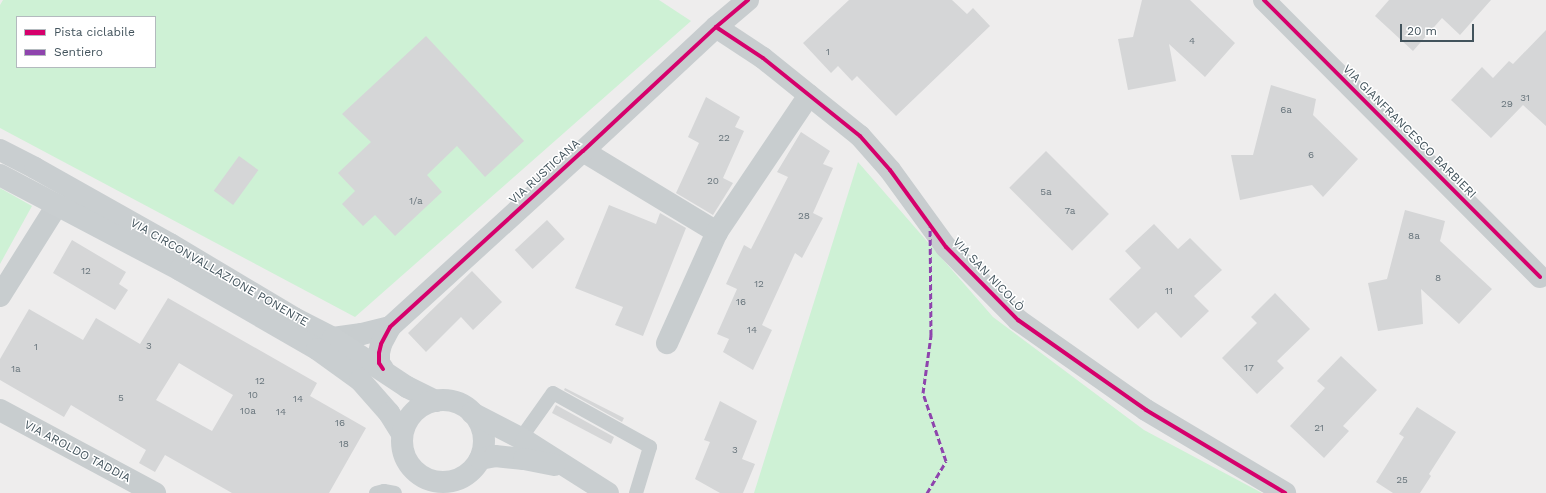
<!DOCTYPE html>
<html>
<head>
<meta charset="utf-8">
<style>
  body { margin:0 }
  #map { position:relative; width:1546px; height:493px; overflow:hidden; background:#eeeded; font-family:"Work Sans",sans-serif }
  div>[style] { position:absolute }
  .green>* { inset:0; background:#cef1d5 }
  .building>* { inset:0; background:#d5d6d7; transform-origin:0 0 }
  .service>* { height:14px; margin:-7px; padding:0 7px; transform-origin:7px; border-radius:7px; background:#c8cdcf }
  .minor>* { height:22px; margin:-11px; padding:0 11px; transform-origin:11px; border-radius:11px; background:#c8cdcf }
  .secondary>* { height:22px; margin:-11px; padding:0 11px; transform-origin:11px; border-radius:11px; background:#c9ced0 }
  .secondary>.ring { margin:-11px; padding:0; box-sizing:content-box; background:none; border:22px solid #c9ced0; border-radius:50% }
  .quiet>* { height:3px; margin-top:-1.5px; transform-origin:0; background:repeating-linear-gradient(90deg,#8e44ad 0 6px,transparent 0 9px) }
  .cycleway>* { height:4px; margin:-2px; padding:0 2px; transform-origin:2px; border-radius:2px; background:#d6006c }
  span { translate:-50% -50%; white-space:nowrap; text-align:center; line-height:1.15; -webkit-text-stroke:3px #fff; paint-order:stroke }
  .number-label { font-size:10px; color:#68757c }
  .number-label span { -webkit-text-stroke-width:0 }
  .street-label { font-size:12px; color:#42535c }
  .legend { position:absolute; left:16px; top:16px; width:140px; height:52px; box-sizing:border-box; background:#fff; border:1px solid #b3babe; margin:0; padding:5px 7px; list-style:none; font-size:12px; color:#42535c }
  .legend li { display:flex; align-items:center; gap:8px; height:20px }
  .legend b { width:20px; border:1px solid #b3babe }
  .scale { position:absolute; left:1400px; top:24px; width:74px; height:18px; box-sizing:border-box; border:2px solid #42535c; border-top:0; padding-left:5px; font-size:12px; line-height:14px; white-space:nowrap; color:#42535c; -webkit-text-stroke:3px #fff; paint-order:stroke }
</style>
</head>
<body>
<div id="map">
  <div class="green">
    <div style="clip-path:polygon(evenodd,3px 0,659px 0,691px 21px,355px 317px,0 128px,0 5px,3px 0,17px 17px,155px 17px,155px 67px,17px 67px,17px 17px)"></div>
    <div style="clip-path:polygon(858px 162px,993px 317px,1144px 430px,1262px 493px,754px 493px)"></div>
    <div style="clip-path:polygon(0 188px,32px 206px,0 264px)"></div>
  </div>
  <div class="building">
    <div style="clip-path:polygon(849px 0,952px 0,967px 14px,973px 8px,990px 26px,896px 116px,857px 76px,852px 81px,838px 66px,831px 73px,803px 43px)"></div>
    <div style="clip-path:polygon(1142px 0,1190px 0,1235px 43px,1205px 77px,1169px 44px,1176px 81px,1128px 90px,1118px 39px,1133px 37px)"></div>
    <div style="clip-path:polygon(1389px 0,1491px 0,1460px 35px,1442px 18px,1413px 51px,1375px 16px)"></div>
    <div style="clip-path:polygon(1546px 30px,1546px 126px,1523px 105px,1491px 138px,1451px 100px,1482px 67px,1493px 78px,1509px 61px,1513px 64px)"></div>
    <div style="clip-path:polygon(426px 36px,524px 141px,485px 177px,457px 146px,427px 175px,442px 192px,395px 236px,375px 215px,363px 226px,342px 204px,355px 191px,338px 173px,371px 142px,342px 114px)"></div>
    <div style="clip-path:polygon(1271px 85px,1316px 99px,1313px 115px,1358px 159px,1323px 197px,1312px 185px,1240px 200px,1231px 155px,1253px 155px)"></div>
    <div style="clip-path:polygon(706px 97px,740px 117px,735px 127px,744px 131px,723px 178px,733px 183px,713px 215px,676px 193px,699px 143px,688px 137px)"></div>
    <div style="clip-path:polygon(801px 132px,830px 151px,823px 164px,833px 168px,813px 213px,823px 218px,802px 258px,795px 253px,762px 325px,772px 330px,753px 370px,723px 352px,729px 339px,717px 334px,737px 289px,726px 284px,744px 245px,751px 249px,788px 177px,777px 172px)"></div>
    <div style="left:1046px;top:151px;width:89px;height:52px;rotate:45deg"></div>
    <div style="left:239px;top:156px;width:24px;height:43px;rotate:36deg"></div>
    <div style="clip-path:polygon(609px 205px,656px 224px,660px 213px,686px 228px,643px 336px,615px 325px,623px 307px,575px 288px)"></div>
    <div style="clip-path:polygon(1405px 210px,1445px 221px,1440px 241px,1492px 289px,1459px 324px,1421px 289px,1423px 324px,1378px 331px,1368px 283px,1387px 279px)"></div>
    <div style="left:547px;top:220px;width:26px;height:44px;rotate:47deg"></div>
    <div style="clip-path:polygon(1154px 224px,1178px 249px,1190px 238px,1222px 270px,1194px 296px,1209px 311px,1181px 338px,1156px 312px,1138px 329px,1109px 299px,1141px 268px,1125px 251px)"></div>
    <div style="clip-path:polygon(72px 240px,126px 272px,119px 284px,128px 290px,115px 310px,53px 273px)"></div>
    <div style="clip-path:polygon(472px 271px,502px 302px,473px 330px,461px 317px,426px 352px,408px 333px)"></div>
    <div style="clip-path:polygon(1275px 293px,1310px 329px,1277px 361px,1284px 368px,1257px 394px,1222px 358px,1257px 323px,1251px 317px)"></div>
    <div style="clip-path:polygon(evenodd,168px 298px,317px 383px,310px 396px,366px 428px,329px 493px,232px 493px,165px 455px,155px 472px,139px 463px,146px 450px,71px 405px,64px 417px,0 380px,0 359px,29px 309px,83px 340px,96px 318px,140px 344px,168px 298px,179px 363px,233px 395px,212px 431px,156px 400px,179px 363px)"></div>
    <div style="clip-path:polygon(1341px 356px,1377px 390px,1343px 426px,1349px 431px,1324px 458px,1290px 426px,1325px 388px,1317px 381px)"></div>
    <div style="clip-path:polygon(565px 388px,624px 418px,622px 422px,564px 390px)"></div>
    <div style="clip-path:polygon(720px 401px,757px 421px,742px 459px,755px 464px,743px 493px,720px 493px,695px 479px,710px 442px,704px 440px)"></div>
    <div style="clip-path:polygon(556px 405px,614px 437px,611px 444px,552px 413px)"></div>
    <div style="clip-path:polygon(1417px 407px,1456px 432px,1429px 474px,1431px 476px,1420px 493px,1393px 493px,1376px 482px,1404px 437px,1399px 434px)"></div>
  </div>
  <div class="service">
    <div style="left:521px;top:438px;width:55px;rotate:-54.6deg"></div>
    <div style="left:553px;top:393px;width:111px;rotate:29.1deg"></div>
    <div style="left:650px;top:447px;width:48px;rotate:106.9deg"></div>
    <div style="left:376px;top:493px;width:8px;rotate:-14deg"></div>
    <div style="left:384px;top:491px;width:11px;rotate:10deg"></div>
  </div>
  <div class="minor">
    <div style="left:1264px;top:0;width:391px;rotate:45.1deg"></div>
    <div style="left:716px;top:27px;width:56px;rotate:33.4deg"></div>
    <div style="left:763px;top:58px;width:124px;rotate:38.8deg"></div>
    <div style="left:860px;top:136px;width:45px;rotate:48.6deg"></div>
    <div style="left:890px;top:170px;width:95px;rotate:54deg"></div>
    <div style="left:946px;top:247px;width:103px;rotate:45.4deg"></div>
    <div style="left:1018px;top:320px;width:156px;rotate:35.1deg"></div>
    <div style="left:1146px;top:410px;width:162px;rotate:30.8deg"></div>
    <div style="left:583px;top:151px;width:157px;rotate:31.2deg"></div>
    <div style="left:717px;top:232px;width:122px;rotate:114.2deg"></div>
    <div style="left:717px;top:232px;width:165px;rotate:-56.1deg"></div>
    <div style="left:0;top:296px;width:107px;rotate:-57.9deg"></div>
    <div style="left:333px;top:338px;width:29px;rotate:-8deg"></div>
    <div style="left:362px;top:334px;width:29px;rotate:-14deg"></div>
    <div style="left:383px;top:369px;width:7px;rotate:-124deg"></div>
    <div style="left:379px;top:363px;width:10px;rotate:-90deg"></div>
    <div style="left:379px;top:353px;width:9px;rotate:-77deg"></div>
    <div style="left:381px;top:344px;width:19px;rotate:-62deg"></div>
    <div style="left:390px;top:327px;width:261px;rotate:-42.4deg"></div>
    <div style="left:583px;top:151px;width:182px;rotate:-43deg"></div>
    <div style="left:716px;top:27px;width:42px;rotate:-40.2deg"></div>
    <div style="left:0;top:410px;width:176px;rotate:28.2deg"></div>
  </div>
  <div class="secondary">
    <div style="left:0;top:150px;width:39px;rotate:27deg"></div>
    <div style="left:35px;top:168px;width:155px;rotate:29.4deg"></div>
    <div style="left:170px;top:244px;width:144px;rotate:30.8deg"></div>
    <div style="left:294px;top:318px;width:44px;rotate:27.1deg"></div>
    <div style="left:333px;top:338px;width:89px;rotate:33.5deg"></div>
    <div style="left:407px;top:387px;width:32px;rotate:26deg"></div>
    <div style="left:0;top:175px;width:204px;rotate:27.8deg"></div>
    <div style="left:180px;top:270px;width:158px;rotate:30deg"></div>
    <div style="left:317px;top:349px;width:53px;rotate:35.8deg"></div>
    <div style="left:360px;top:380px;width:44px;rotate:48.7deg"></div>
    <div style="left:389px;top:413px;width:25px;rotate:58deg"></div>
    <div class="ring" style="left:402px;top:400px;width:60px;height:60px"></div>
    <div style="left:472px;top:413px;width:61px;rotate:27.4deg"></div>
    <div style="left:526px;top:441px;width:97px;rotate:32.4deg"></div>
    <div style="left:480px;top:459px;width:15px;rotate:-11deg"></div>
    <div style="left:495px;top:456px;width:29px;rotate:6deg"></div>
    <div style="left:524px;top:459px;width:31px;rotate:11deg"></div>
  </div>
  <div class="quiet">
    <div style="left:927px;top:493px;width:37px;rotate:-59deg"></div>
    <div style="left:946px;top:461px;width:72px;rotate:-108.7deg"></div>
    <div style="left:923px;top:393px;width:59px;rotate:-82.1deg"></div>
    <div style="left:931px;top:335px;width:108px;rotate:-90.5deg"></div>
  </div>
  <div class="cycleway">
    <div style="left:1264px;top:0;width:391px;rotate:45.1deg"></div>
    <div style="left:716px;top:27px;width:56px;rotate:33.4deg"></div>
    <div style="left:763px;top:58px;width:124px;rotate:38.8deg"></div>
    <div style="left:860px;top:136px;width:45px;rotate:48.6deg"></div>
    <div style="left:890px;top:170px;width:95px;rotate:54deg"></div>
    <div style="left:946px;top:247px;width:103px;rotate:45.4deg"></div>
    <div style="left:1018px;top:320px;width:156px;rotate:35.1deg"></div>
    <div style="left:1146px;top:410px;width:162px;rotate:30.8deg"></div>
    <div style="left:383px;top:369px;width:7px;rotate:-124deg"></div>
    <div style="left:379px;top:363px;width:10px;rotate:-90deg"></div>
    <div style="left:379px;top:353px;width:9px;rotate:-77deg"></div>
    <div style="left:381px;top:344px;width:19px;rotate:-62deg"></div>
    <div style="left:390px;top:327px;width:261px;rotate:-42.4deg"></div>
    <div style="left:583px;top:151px;width:182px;rotate:-43deg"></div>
    <div style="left:716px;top:27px;width:42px;rotate:-40.2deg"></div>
  </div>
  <div class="number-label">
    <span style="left:1192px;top:41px">4</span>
    <span style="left:828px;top:52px">1</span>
    <span style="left:1525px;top:98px">31</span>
    <span style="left:1507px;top:104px">29</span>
    <span style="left:1286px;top:110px">6a</span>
    <span style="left:724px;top:138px">22</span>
    <span style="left:1311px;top:155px">6</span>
    <span style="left:713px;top:181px">20</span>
    <span style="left:1046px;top:192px">5a</span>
    <span style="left:416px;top:201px">1/a</span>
    <span style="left:1070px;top:211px">7a</span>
    <span style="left:804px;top:216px">28</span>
    <span style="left:1414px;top:236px">8a</span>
    <span style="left:86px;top:271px">12</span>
    <span style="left:1438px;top:278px">8</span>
    <span style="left:759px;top:284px">12</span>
    <span style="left:1169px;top:291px">11</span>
    <span style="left:741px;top:302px">16</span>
    <span style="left:752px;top:330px">14</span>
    <span style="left:149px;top:346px">3</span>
    <span style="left:36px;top:347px">1</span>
    <span style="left:1249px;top:368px">17</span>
    <span style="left:16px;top:369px">1a</span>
    <span style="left:260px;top:381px">12</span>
    <span style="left:253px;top:395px">10</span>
    <span style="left:121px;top:398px">5</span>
    <span style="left:298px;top:399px">14</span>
    <span style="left:248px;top:411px">10a</span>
    <span style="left:281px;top:412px">14</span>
    <span style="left:340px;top:423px">16</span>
    <span style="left:1319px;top:428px">21</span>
    <span style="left:344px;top:444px">18</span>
    <span style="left:735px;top:450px">3</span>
    <span style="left:1402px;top:480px">25</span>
  </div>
  <div class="street-label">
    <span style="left:1409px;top:132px;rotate:45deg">VIA GIANFRANCESCO BARBIERI</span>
    <span style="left:545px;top:172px;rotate:-42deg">VIA RUSTICANA</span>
    <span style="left:219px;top:273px;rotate:30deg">VIA CIRCONVALLAZIONE PONENTE</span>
    <span style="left:988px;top:275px;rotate:46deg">VIA SAN NICOLÒ</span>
    <span style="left:77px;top:452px;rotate:28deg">VIA AROLDO TADDIA</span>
  </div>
  <ul class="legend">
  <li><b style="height:5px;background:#d6006c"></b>Pista ciclabile</li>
  <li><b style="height:5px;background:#8e44ad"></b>Sentiero</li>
  </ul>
  <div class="scale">20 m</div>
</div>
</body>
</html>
